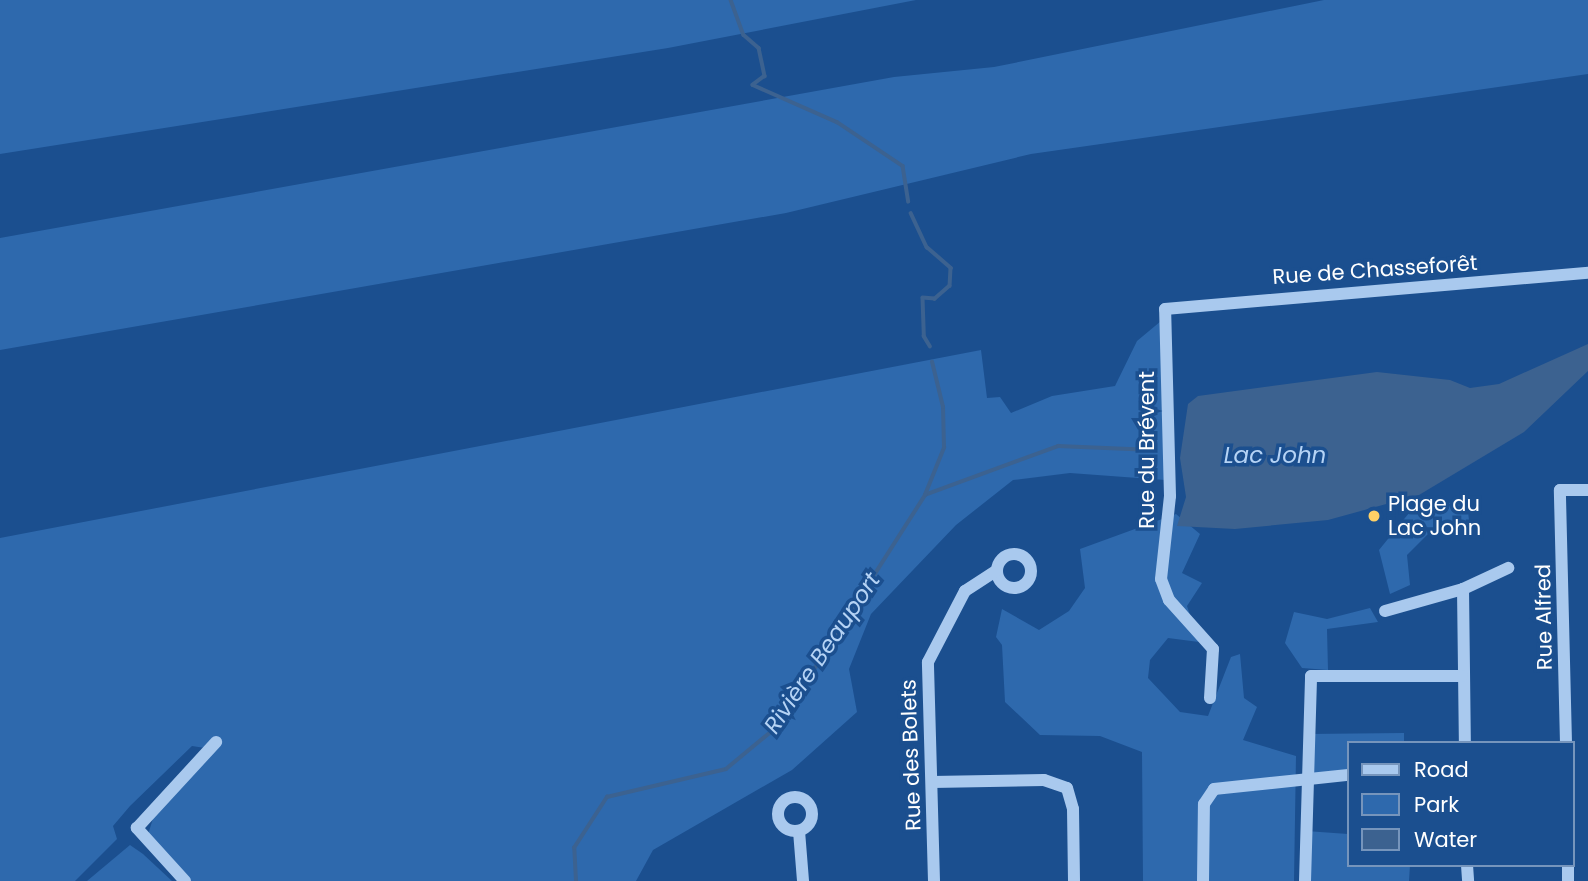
<!DOCTYPE html>
<html>
<head>
<meta charset="utf-8">
<style>
  body { margin:0 }
  #map { position:relative; width:1588px; height:881px; overflow:hidden; background:#1b4f8f; font-family:Poppins,sans-serif }
  div>[style] { position:absolute }
  .green>* { inset:0; background:#2e69ad }
  .water>* { inset:0; background:#3c6290 }
  .stream>* { height:3.5px; margin:-1.75px; padding:0 1.75px; transform-origin:1.75px; border-radius:1.75px; background:#3c6290 }
  .minor>* { height:12px; margin:-6px; padding:0 6px; transform-origin:6px; border-radius:6px; background:#a9c9ee }
  .minor>.ring { margin:-6px; padding:0; box-sizing:content-box; background:none; border:12px solid #a9c9ee; border-radius:50% }
  .dots>* { width:19px; height:19px; translate:-50% -50%; box-sizing:border-box; border:4px solid #1b4f8f; border-radius:50% }
  span { translate:-50% -50%; white-space:nowrap; text-align:center; line-height:1.15; -webkit-text-stroke:7px #1b4f8f; paint-order:stroke }
  .street-label { font-size:21px; color:#fff }
  .poi-label { font-size:21px; color:#fff }
  .left { translate:0 -50%; text-align:left }
  .water-label { font-size:23px; color:#b5d3f5; font-style:italic }
  .legend { position:absolute; left:1347px; top:741px; width:228px; height:126px; box-sizing:border-box; background:#1b4f8f; border:2px solid #7695bc; margin:0; padding:9px 12px; list-style:none; font-size:21px; color:#fff }
  .legend li { display:flex; align-items:center; gap:14px; height:35px }
  .legend b { width:35px; border:2px solid #7695bc }
</style>
</head>
<body>
<div id="map">
  <div class="green">
    <div style="clip-path:polygon(0 0,916px 0,668px 48px,0 154px)"></div>
    <div style="clip-path:polygon(1324px 0,1588px 0,1588px 74px,1031px 154px,786px 213px,0 350px,0 238px,894px 77px,994px 67px)"></div>
    <div style="clip-path:polygon(1161px 321px,1165px 480px,1070px 473px,1013px 480px,956px 525px,871px 614px,849px 669px,857px 712px,792px 770px,653px 850px,636px 881px,187px 881px,146px 841px,155px 812px,205px 756px,205px 748px,192px 746px,130px 806px,113px 826px,117px 839px,75px 881px,0 881px,0 538px,981px 350px,987px 398px,1000px 397px,1011px 413px,1052px 396px,1115px 386px,1137px 341px)"></div>
    <div style="clip-path:polygon(1457px 501px,1467px 504px,1469px 520px,1428px 534px,1407px 555px,1410px 585px,1390px 594px,1379px 550px,1409px 513px)"></div>
    <div style="clip-path:polygon(1176px 514px,1200px 534px,1182px 573px,1202px 583px,1187px 606px,1199px 642px,1168px 638px,1150px 660px,1148px 678px,1180px 712px,1208px 716px,1231px 657px,1240px 654px,1244px 698px,1257px 707px,1243px 740px,1296px 756px,1294px 881px,1143px 881px,1142px 752px,1100px 736px,1040px 735px,1005px 702px,1002px 645px,996px 637px,1002px 609px,1039px 630px,1069px 611px,1085px 588px,1080px 549px)"></div>
    <div style="clip-path:polygon(1370px 608px,1378px 622px,1327px 629px,1328px 670px,1302px 668px,1285px 643px,1294px 612px,1327px 619px)"></div>
    <div style="clip-path:polygon(1404px 733px,1404px 743px,1348px 743px,1348px 776px,1310px 777px,1307px 734px)"></div>
    <div style="clip-path:polygon(1306px 831px,1348px 834px,1348px 865px,1410px 865px,1409px 881px,1306px 881px)"></div>
    <div style="clip-path:polygon(130px 845px,143px 854px,172px 881px,87px 881px)"></div>
  </div>
  <div class="water">
    <div style="clip-path:polygon(1588px 344px,1588px 371px,1524px 432px,1419px 495px,1328px 520px,1235px 529px,1177px 526px,1186px 497px,1180px 458px,1188px 404px,1198px 396px,1377px 372px,1450px 380px,1470px 388px,1499px 384px)"></div>
  </div>
  <div class="stream">
    <div style="left:731px;top:0;width:37px;rotate:70deg"></div>
    <div style="left:744px;top:35px;width:20px;rotate:41deg"></div>
    <div style="left:759px;top:48px;width:29px;rotate:78deg"></div>
    <div style="left:765px;top:76px;width:15px;rotate:143deg"></div>
    <div style="left:753px;top:85px;width:92px;rotate:23.8deg"></div>
    <div style="left:837px;top:122px;width:79px;rotate:33.7deg"></div>
    <div style="left:903px;top:166px;width:36px;rotate:81deg"></div>
    <div style="left:911px;top:213px;width:38px;rotate:65deg"></div>
    <div style="left:927px;top:247px;width:32px;rotate:41deg"></div>
    <div style="left:951px;top:268px;width:18px;rotate:93deg"></div>
    <div style="left:950px;top:286px;width:20px;rotate:139deg"></div>
    <div style="left:935px;top:299px;width:12px;rotate:-175deg"></div>
    <div style="left:923px;top:298px;width:38px;rotate:88deg"></div>
    <div style="left:924px;top:336px;width:12px;rotate:59deg"></div>
    <div style="left:925px;top:495px;width:142px;rotate:-20.2deg"></div>
    <div style="left:1058px;top:446px;width:95px;rotate:2.4deg"></div>
    <div style="left:576px;top:881px;width:33px;rotate:-93deg"></div>
    <div style="left:574px;top:848px;width:61px;rotate:-57.1deg"></div>
    <div style="left:607px;top:797px;width:122px;rotate:-13.2deg"></div>
    <div style="left:726px;top:769px;width:67px;rotate:-39.6deg"></div>
    <div style="left:778px;top:726px;width:274px;rotate:-57.5deg"></div>
    <div style="left:925px;top:495px;width:51px;rotate:-68deg"></div>
    <div style="left:944px;top:448px;width:41px;rotate:-91.4deg"></div>
    <div style="left:943px;top:407px;width:46px;rotate:-103.7deg"></div>
  </div>
  <div class="minor">
    <div class="ring" style="left:997px;top:554px;width:22px;height:22px"></div>
    <div style="left:1463px;top:589px;width:154px;rotate:89.3deg"></div>
    <div style="left:1385px;top:611px;width:81px;rotate:-15.8deg"></div>
    <div style="left:1463px;top:589px;width:50px;rotate:-25deg"></div>
    <div style="left:1210px;top:698px;width:49px;rotate:-86.5deg"></div>
    <div style="left:1213px;top:649px;width:66px;rotate:-131.9deg"></div>
    <div style="left:1169px;top:600px;width:22px;rotate:-111deg"></div>
    <div style="left:1161px;top:579px;width:83px;rotate:-83.8deg"></div>
    <div style="left:1170px;top:496px;width:187px;rotate:-91.5deg"></div>
    <div style="left:1165px;top:309px;width:425px;rotate:-4.9deg"></div>
    <div style="left:1566px;top:743px;width:253px;rotate:-91.4deg"></div>
    <div style="left:1560px;top:490px;width:28px"></div>
    <div style="left:932px;top:782px;width:112px;rotate:-1deg"></div>
    <div style="left:1044px;top:780px;width:24px;rotate:19deg"></div>
    <div style="left:1067px;top:788px;width:22px;rotate:74deg"></div>
    <div style="left:1073px;top:809px;width:72px;rotate:89.2deg"></div>
    <div class="ring" style="left:778px;top:797px;width:22px;height:22px"></div>
    <div style="left:799px;top:831px;width:50px;rotate:85.4deg"></div>
    <div style="left:1467px;top:865px;width:16px;rotate:86deg"></div>
    <div style="left:1568px;top:865px;width:16px;rotate:90deg"></div>
    <div style="left:185px;top:881px;width:72px;rotate:-132.2deg"></div>
    <div style="left:137px;top:828px;width:117px;rotate:-47.4deg"></div>
    <div style="left:934px;top:881px;width:219px;rotate:-91.6deg"></div>
    <div style="left:928px;top:662px;width:80px;rotate:-62.5deg"></div>
    <div style="left:965px;top:591px;width:38px;rotate:-33deg"></div>
    <div style="left:1203px;top:881px;width:77px;rotate:-89.3deg"></div>
    <div style="left:1204px;top:804px;width:18px;rotate:-56deg"></div>
    <div style="left:1214px;top:789px;width:135px;rotate:-6deg"></div>
    <div style="left:1305px;top:881px;width:205px;rotate:-88.3deg"></div>
    <div style="left:1311px;top:676px;width:151px"></div>
  </div>
  <div class="dots">
    <div style="left:1374px;top:516px;background:#ffd166"></div>
  </div>
  <div class="street-label">
    <span style="left:1375px;top:270px;rotate:-4deg">Rue de Chasseforêt</span>
    <span style="left:1147px;top:450px;rotate:-90deg">Rue du Brévent</span>
    <span style="left:1544px;top:617px;rotate:-91deg">Rue Alfred</span>
    <span style="left:911px;top:755px;rotate:-92deg">Rue des Bolets</span>
  </div>
  <div class="poi-label">
    <span class="left" style="left:1388px;top:516px">Plage du<br>Lac John</span>
  </div>
  <div class="water-label">
    <span style="left:1275px;top:455px">Lac John</span>
    <span style="left:822px;top:653px;rotate:-56deg">Rivière Beauport</span>
  </div>
  <ul class="legend">
  <li><b style="height:9px;background:#a9c9ee"></b>Road</li>
  <li><b style="height:19px;background:#2e69ad"></b>Park</li>
  <li><b style="height:19px;background:#3c6290"></b>Water</li>
  </ul>
</div>
</body>
</html>
